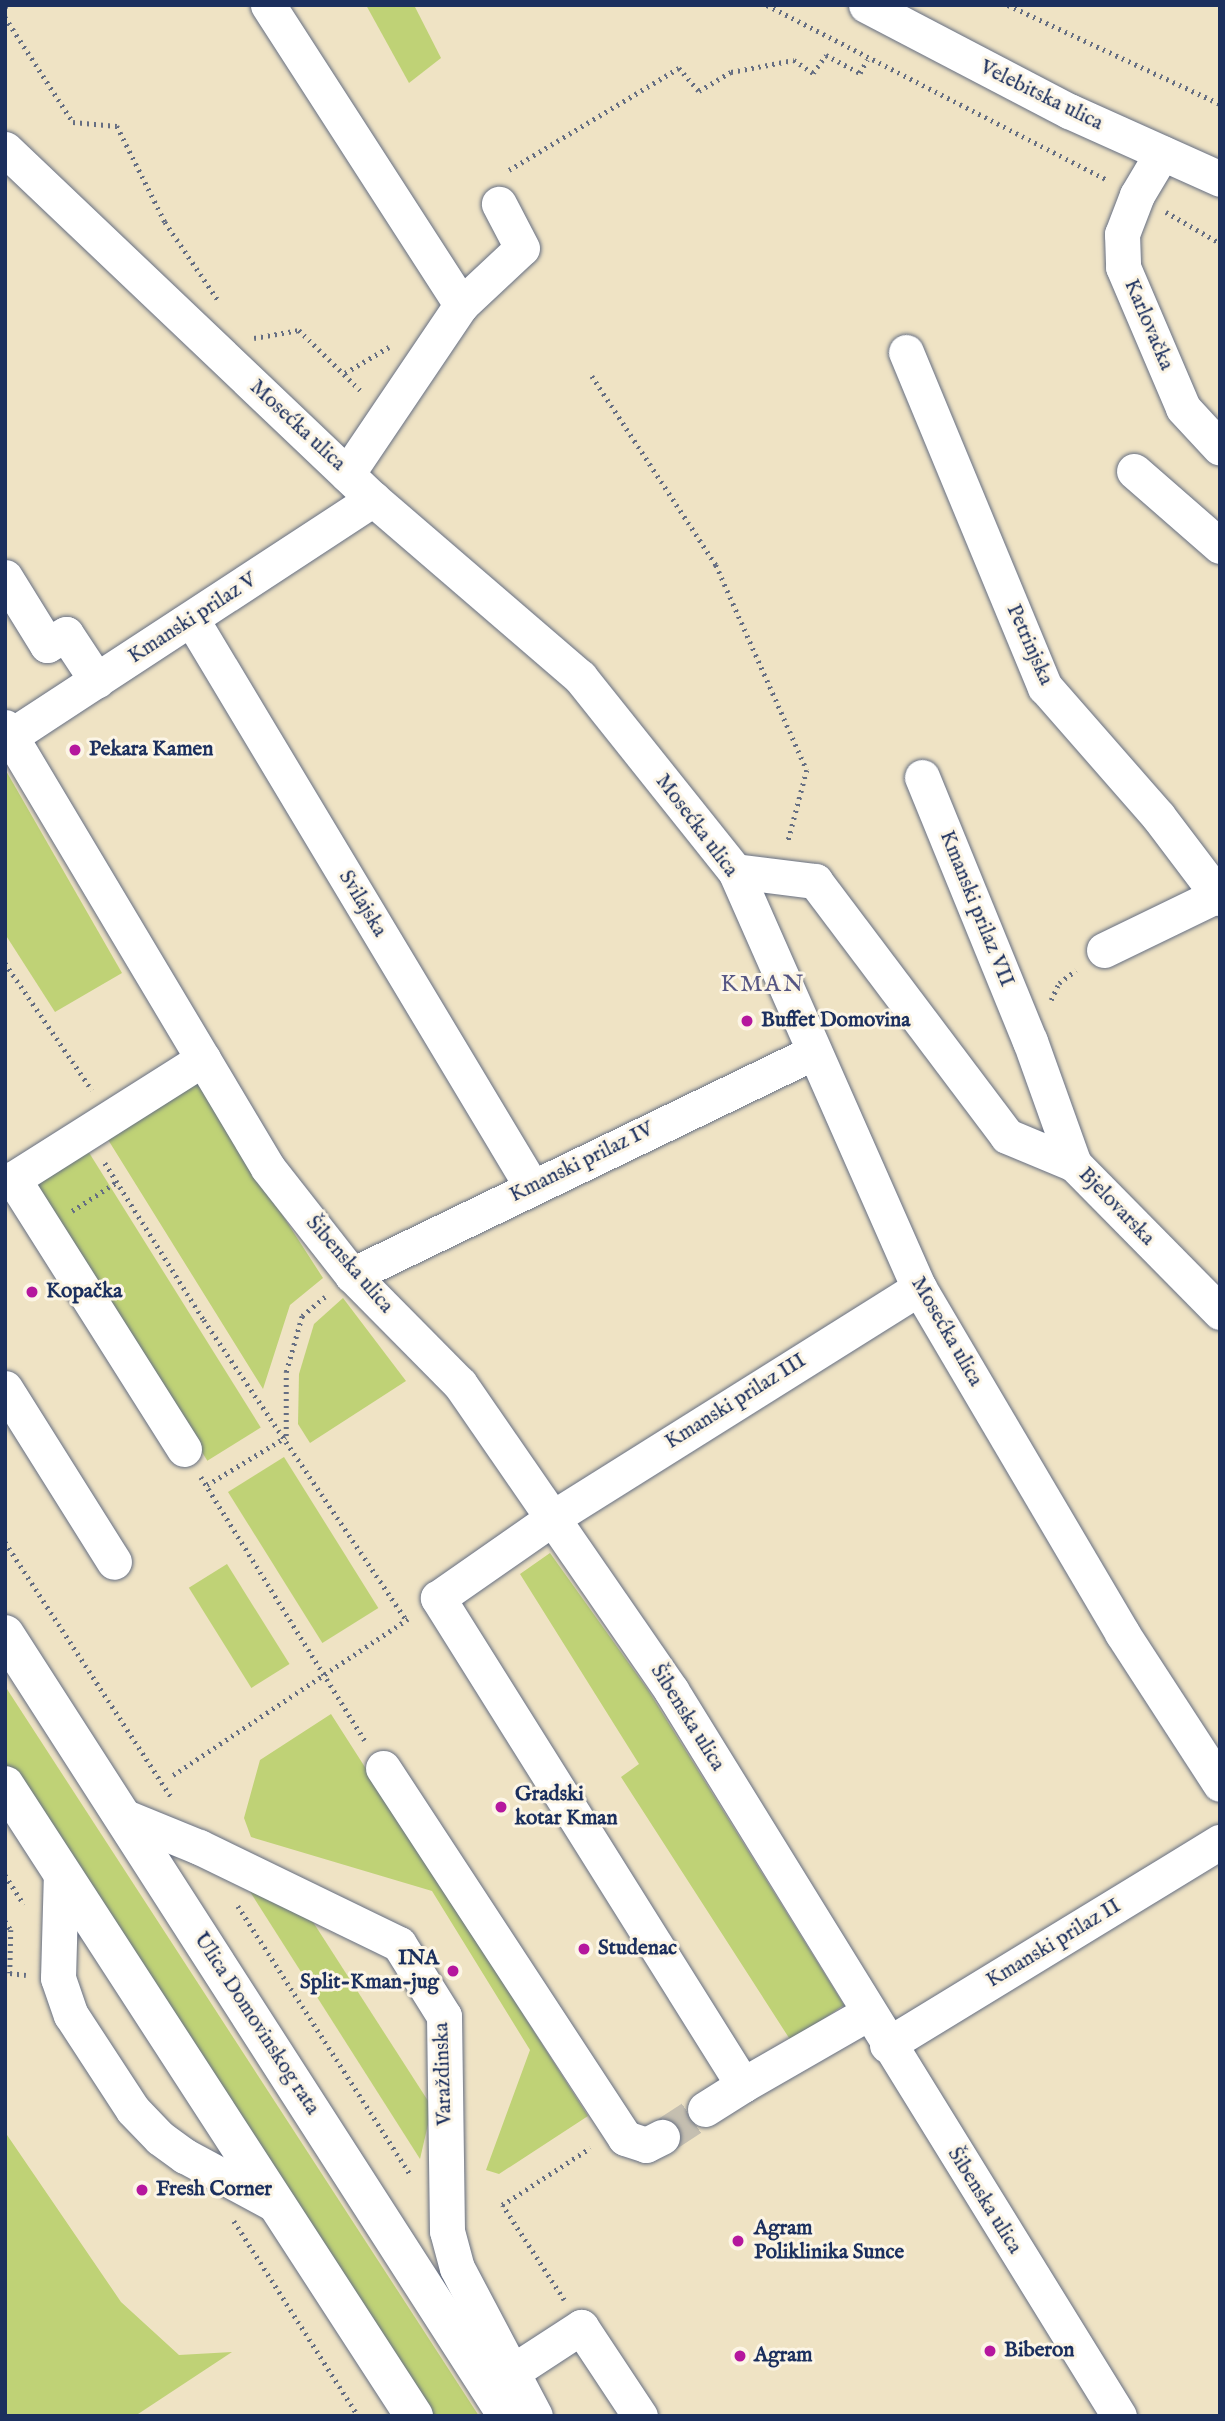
<!DOCTYPE html>
<html>
<head>
<meta charset="utf-8">
<style>
  body { margin:0 }
  #map { position:relative; width:1225px; height:2421px; overflow:hidden; background:#efe3c4; font-family:"IM FELL English",serif }
  div>[style] { position:absolute }
  .green>* { inset:0; background:#bfd276; transform-origin:0 0 }
  .minor-tunnel>* { height:35px; margin-top:-17.5px; transform-origin:0; background:repeating-linear-gradient(90deg,#c5bfb0 0 35px,transparent 0 53px) }
  .path>* { height:4.5px; margin-top:-2.25px; transform-origin:0; background:repeating-linear-gradient(90deg,#656e82 0 2px,transparent 0 7px) }
  .roads { filter:drop-shadow(0 0 2px #656e82) drop-shadow(0 0 2px #656e82) }
  .minor>* { height:35px; margin:-17.5px; padding:0 17.5px; transform-origin:17.5px; border-radius:17.5px; background:#fff }
  .major>* { height:38px; margin:-19px; padding:0 19px; transform-origin:19px; border-radius:19px; background:#fff }
  .dots>* { width:19px; height:19px; translate:-50% -50%; box-sizing:border-box; border:4px solid #fcf5e5; border-radius:50% }
  span { translate:-50% -50%; white-space:nowrap; text-align:center; line-height:1.15; -webkit-text-stroke:6px #fcf5e5; paint-order:stroke }
  .street-label { font-size:21px; color:#1b2f5e }
  .poi-label { font-size:21px; color:#1b2f5e; font-weight:700 }
  .left { translate:0 -50%; text-align:left }
  .right { translate:-100% -50%; text-align:right }
  .quarter-label { font-size:24px; color:#565684; letter-spacing:2px }
  .frame { position:absolute; inset:0; border:7px solid #1b2f5e; pointer-events:none }
</style>
</head>
<body>
<div id="map">
  <div class="green">
    <div style="clip-path:polygon(366px 5px,414px 5px,441px 58px,409px 83px)"></div>
    <div style="clip-path:polygon(5px 769px,122px 973px,55px 1012px,5px 934px)"></div>
    <div style="clip-path:polygon(196px 1081px,323px 1278px,290px 1305px,263px 1389px,107px 1138px)"></div>
    <div style="left:88px;top:1151px;width:326px;height:63px;rotate:58deg"></div>
    <div style="clip-path:polygon(343px 1298px,406px 1381px,310px 1443px,298px 1424px,299px 1374px,314px 1324px)"></div>
    <div style="left:284px;top:1457px;width:178px;height:66px;rotate:58deg"></div>
    <div style="clip-path:polygon(550px 1553px,648px 1690px,844px 2005px,791px 2041px,621px 1777px,639px 1764px,520px 1574px)"></div>
    <div style="left:227px;top:1564px;width:118px;height:45px;rotate:58deg"></div>
    <div style="left:5px;top:1686px;width:870px;height:44px;rotate:57deg"></div>
    <div style="clip-path:polygon(331px 1714px,588px 2116px,499px 2174px,486px 2170px,530px 2050px,432px 1891px,251px 1837px,244px 1818px,260px 1760px)"></div>
    <div style="clip-path:polygon(242px 1879px,304px 1908px,432px 2107px,420px 2159px)"></div>
    <div style="clip-path:polygon(5px 2132px,121px 2302px,179px 2355px,232px 2352px,135px 2416px,5px 2416px)"></div>
  </div>
  <div class="minor-tunnel">
    <div style="left:662px;top:2137px;width:51px;rotate:-33.1deg"></div>
  </div>
  <div class="path">
    <div style="left:767px;top:5px;width:381px;rotate:27.2deg"></div>
    <div style="left:1008px;top:5px;width:234px;rotate:25deg"></div>
    <div style="left:5px;top:7px;width:3px;rotate:-45deg"></div>
    <div style="left:5px;top:17px;width:125px;rotate:57.1deg"></div>
    <div style="left:73px;top:122px;width:44px;rotate:5.2deg"></div>
    <div style="left:117px;top:126px;width:107px;rotate:63.4deg"></div>
    <div style="left:165px;top:222px;width:94px;rotate:55.8deg"></div>
    <div style="left:509px;top:170px;width:198px;rotate:-31deg"></div>
    <div style="left:679px;top:68px;width:30px;rotate:49deg"></div>
    <div style="left:699px;top:91px;width:37px;rotate:-31deg"></div>
    <div style="left:731px;top:72px;width:64px;rotate:-10.8deg"></div>
    <div style="left:794px;top:60px;width:23px;rotate:34deg"></div>
    <div style="left:813px;top:73px;width:22px;rotate:-54deg"></div>
    <div style="left:826px;top:55px;width:38px;rotate:28deg"></div>
    <div style="left:860px;top:73px;width:15px;rotate:-62deg"></div>
    <div style="left:1166px;top:212px;width:62px;rotate:29.9deg"></div>
    <div style="left:254px;top:338px;width:46px;rotate:-10.1deg"></div>
    <div style="left:299px;top:330px;width:90px;rotate:44.5deg"></div>
    <div style="left:345px;top:373px;width:51px;rotate:-30.6deg"></div>
    <div style="left:592px;top:376px;width:226px;rotate:56.7deg"></div>
    <div style="left:716px;top:565px;width:224px;rotate:66.1deg"></div>
    <div style="left:807px;top:770px;width:74px;rotate:104.8deg"></div>
    <div style="left:5px;top:963px;width:154px;rotate:55.6deg"></div>
    <div style="left:1051px;top:1000px;width:19px;rotate:-65deg"></div>
    <div style="left:1059px;top:983px;width:21px;rotate:-37deg"></div>
    <div style="left:105px;top:1163px;width:186px;rotate:57.8deg"></div>
    <div style="left:204px;top:1320px;width:362px;rotate:56deg"></div>
    <div style="left:72px;top:1211px;width:54px;rotate:-32.8deg"></div>
    <div style="left:286px;top:1436px;width:64px;rotate:-90deg"></div>
    <div style="left:286px;top:1372px;width:58px;rotate:-74.1deg"></div>
    <div style="left:302px;top:1316px;width:30px;rotate:-40deg"></div>
    <div style="left:201px;top:1477px;width:310px;rotate:58.1deg"></div>
    <div style="left:207px;top:1485px;width:92px;rotate:-31.3deg"></div>
    <div style="left:5px;top:1542px;width:304px;rotate:56.9deg"></div>
    <div style="left:173px;top:1775px;width:282px;rotate:-33.6deg"></div>
    <div style="left:5px;top:1875px;width:35px;rotate:57deg"></div>
    <div style="left:238px;top:1906px;width:320px;rotate:57.3deg"></div>
    <div style="left:5px;top:1921px;width:11px;rotate:56deg"></div>
    <div style="left:11px;top:1930px;width:43px;rotate:91.3deg"></div>
    <div style="left:10px;top:1973px;width:16px;rotate:7deg"></div>
    <div style="left:234px;top:2221px;width:231px;rotate:57.5deg"></div>
    <div style="left:564px;top:2300px;width:113px;rotate:-123.1deg"></div>
    <div style="left:502px;top:2205px;width:105px;rotate:-32.9deg"></div>
  </div>
  <div class="roads">
    <div class="minor">
      <div style="left:268px;top:5px;width:357px;rotate:57.2deg"></div>
      <div style="left:461px;top:305px;width:204px;rotate:124deg"></div>
      <div style="left:866px;top:5px;width:229px;rotate:27.6deg"></div>
      <div style="left:1069px;top:111px;width:166px;rotate:24.2deg"></div>
      <div style="left:5px;top:149px;width:508px;rotate:43.56deg"></div>
      <div style="left:373px;top:499px;width:273px;rotate:40.7deg"></div>
      <div style="left:580px;top:677px;width:248px;rotate:51.4deg"></div>
      <div style="left:735px;top:871px;width:456px;rotate:66.2deg"></div>
      <div style="left:919px;top:1288px;width:400px;rotate:59.5deg"></div>
      <div style="left:1122px;top:1633px;width:180px;rotate:57deg"></div>
      <div style="left:1162px;top:153px;width:49px;rotate:120.8deg"></div>
      <div style="left:1137px;top:195px;width:42px;rotate:111deg"></div>
      <div style="left:1122px;top:234px;width:33px;rotate:88deg"></div>
      <div style="left:1123px;top:267px;width:153px;rotate:66.9deg"></div>
      <div style="left:1183px;top:408px;width:54px;rotate:47.2deg"></div>
      <div style="left:461px;top:305px;width:83px;rotate:-43.1deg"></div>
      <div style="left:522px;top:248px;width:50px;rotate:-117.6deg"></div>
      <div style="left:906px;top:352px;width:363px;rotate:67.5deg"></div>
      <div style="left:1045px;top:687px;width:171px;rotate:48.8deg"></div>
      <div style="left:1158px;top:816px;width:103px;rotate:52.9deg"></div>
      <div style="left:1134px;top:471px;width:114px;rotate:41.1deg"></div>
      <div style="left:5px;top:577px;width:80px;rotate:58.3deg"></div>
      <div style="left:47px;top:645px;width:22px;rotate:-30deg"></div>
      <div style="left:66px;top:634px;width:56px;rotate:56.6deg"></div>
      <div style="left:192px;top:620px;width:661px;rotate:59.05deg"></div>
      <div style="left:5px;top:727px;width:513px;rotate:59.19deg"></div>
      <div style="left:268px;top:1168px;width:136px;rotate:51.9deg"></div>
      <div style="left:352px;top:1275px;width:153px;rotate:45.3deg"></div>
      <div style="left:460px;top:1384px;width:372px;rotate:55.4deg"></div>
      <div style="left:671px;top:1690px;width:853px;rotate:58.32deg"></div>
      <div style="left:11px;top:736px;width:433px;rotate:-33.2deg"></div>
      <div style="left:922px;top:777px;width:285px;rotate:67.8deg"></div>
      <div style="left:1030px;top:1041px;width:131px;rotate:70.3deg"></div>
      <div style="left:1074px;top:1164px;width:208px;rotate:45.4deg"></div>
      <div style="left:735px;top:871px;width:81px;rotate:7.1deg"></div>
      <div style="left:815px;top:881px;width:319px;rotate:53deg"></div>
      <div style="left:1007px;top:1136px;width:73px;rotate:22.7deg"></div>
      <div style="left:1104px;top:950px;width:129px;rotate:-25.8deg"></div>
      <div style="left:352px;top:1275px;width:511px;rotate:-25.76deg"></div>
      <div style="left:5px;top:1388px;width:205px;rotate:57.9deg"></div>
      <div style="left:184px;top:1449px;width:320px;rotate:-122.3deg"></div>
      <div style="left:13px;top:1179px;width:225px;rotate:-32.3deg"></div>
      <div style="left:383px;top:1768px;width:442px;rotate:56.8deg"></div>
      <div style="left:625px;top:2138px;width:22px;rotate:18deg"></div>
      <div style="left:646px;top:2145px;width:18px;rotate:-27deg"></div>
      <div style="left:123px;top:1816px;width:82px;rotate:22.2deg"></div>
      <div style="left:199px;top:1847px;width:222px;rotate:25.9deg"></div>
      <div style="left:399px;top:1944px;width:85px;rotate:58deg"></div>
      <div style="left:444px;top:2016px;width:215px;rotate:89.2deg"></div>
      <div style="left:447px;top:2231px;width:38px;rotate:75deg"></div>
      <div style="left:457px;top:2268px;width:167px;rotate:62.2deg"></div>
      <div style="left:61px;top:1871px;width:107px;rotate:91.6deg"></div>
      <div style="left:58px;top:1978px;width:39px;rotate:71deg"></div>
      <div style="left:71px;top:2015px;width:113px;rotate:56.9deg"></div>
      <div style="left:133px;top:2110px;width:39px;rotate:46deg"></div>
      <div style="left:160px;top:2138px;width:31px;rotate:36deg"></div>
      <div style="left:185px;top:2156px;width:106px;rotate:28.3deg"></div>
      <div style="left:868px;top:2013px;width:144px;rotate:150.1deg"></div>
      <div style="left:743px;top:2085px;width:575px;rotate:-122.06deg"></div>
      <div style="left:438px;top:1598px;width:141px;rotate:-34.9deg"></div>
      <div style="left:554px;top:1517px;width:431px;rotate:-32.1deg"></div>
      <div style="left:887px;top:2045px;width:390px;rotate:-31.4deg"></div>
      <div style="left:705px;top:2109px;width:45px;rotate:-32.3deg"></div>
      <div style="left:515px;top:2370px;width:79px;rotate:-33.1deg"></div>
      <div style="left:581px;top:2327px;width:107px;rotate:56.5deg"></div>
    </div>
    <div class="major">
      <div style="left:5px;top:1634px;width:929px;rotate:57.3deg"></div>
      <div style="left:5px;top:1785px;width:752px;rotate:57.05deg"></div>
    </div>
  </div>
  <div class="dots">
    <div style="left:75px;top:750px;background:#b5179e"></div>
    <div style="left:747px;top:1021px;background:#b5179e"></div>
    <div style="left:32px;top:1292px;background:#b5179e"></div>
    <div style="left:501px;top:1807px;background:#b5179e"></div>
    <div style="left:584px;top:1949px;background:#b5179e"></div>
    <div style="left:453px;top:1971px;background:#b5179e"></div>
    <div style="left:142px;top:2190px;background:#b5179e"></div>
    <div style="left:738px;top:2241px;background:#b5179e"></div>
    <div style="left:990px;top:2351px;background:#b5179e"></div>
    <div style="left:740px;top:2356px;background:#b5179e"></div>
  </div>
  <div class="street-label">
    <span style="left:1041px;top:96px;rotate:26deg">Velebitska ulica</span>
    <span style="left:1148px;top:325px;rotate:67deg">Karlovačka</span>
    <span style="left:297px;top:426px;rotate:43deg">Mosećka ulica</span>
    <span style="left:193px;top:619px;rotate:-33deg">Kmanski prilaz V</span>
    <span style="left:1029px;top:645px;rotate:66deg">Petrinjska</span>
    <span style="left:696px;top:826px;rotate:53deg">Mosećka ulica</span>
    <span style="left:362px;top:904px;rotate:59deg">Svilajska</span>
    <span style="left:976px;top:909px;rotate:68deg">Kmanski prilaz VII</span>
    <span style="left:582px;top:1163px;rotate:-26deg">Kmanski prilaz IV</span>
    <span style="left:1116px;top:1207px;rotate:46deg">Bjelovarska</span>
    <span style="left:349px;top:1265px;rotate:49deg">Šibenska ulica</span>
    <span style="left:946px;top:1332px;rotate:60deg">Mosećka ulica</span>
    <span style="left:736px;top:1402px;rotate:-32deg">Kmanski prilaz III</span>
    <span style="left:687px;top:1718px;rotate:58deg">Šibenska ulica</span>
    <span style="left:1054px;top:1944px;rotate:-31deg">Kmanski prilaz II</span>
    <span style="left:256px;top:2024px;rotate:57deg">Ulica Domovinskog rata</span>
    <span style="left:444px;top:2074px;rotate:-92deg">Varaždinska</span>
    <span style="left:984px;top:2201px;rotate:58deg">Šibenska ulica</span>
  </div>
  <div class="poi-label">
    <span class="left" style="left:89px;top:750px">Pekara Kamen</span>
    <span class="left" style="left:761px;top:1021px">Buffet Domovina</span>
    <span class="left" style="left:46px;top:1292px">Kopačka</span>
    <span class="left" style="left:515px;top:1807px">Gradski<br>kotar Kman</span>
    <span class="left" style="left:598px;top:1949px">Studenac</span>
    <span class="right" style="left:439px;top:1971px">INA<br>Split-Kman-jug</span>
    <span class="left" style="left:156px;top:2190px">Fresh Corner</span>
    <span class="left" style="left:754px;top:2241px">Agram<br>Poliklinika Sunce</span>
    <span class="left" style="left:1004px;top:2351px">Biberon</span>
    <span class="left" style="left:754px;top:2356px">Agram</span>
  </div>
  <div class="quarter-label">
    <span style="left:763px;top:985px">KMAN</span>
  </div>
  <div class="frame"></div>
</div>
</body>
</html>
